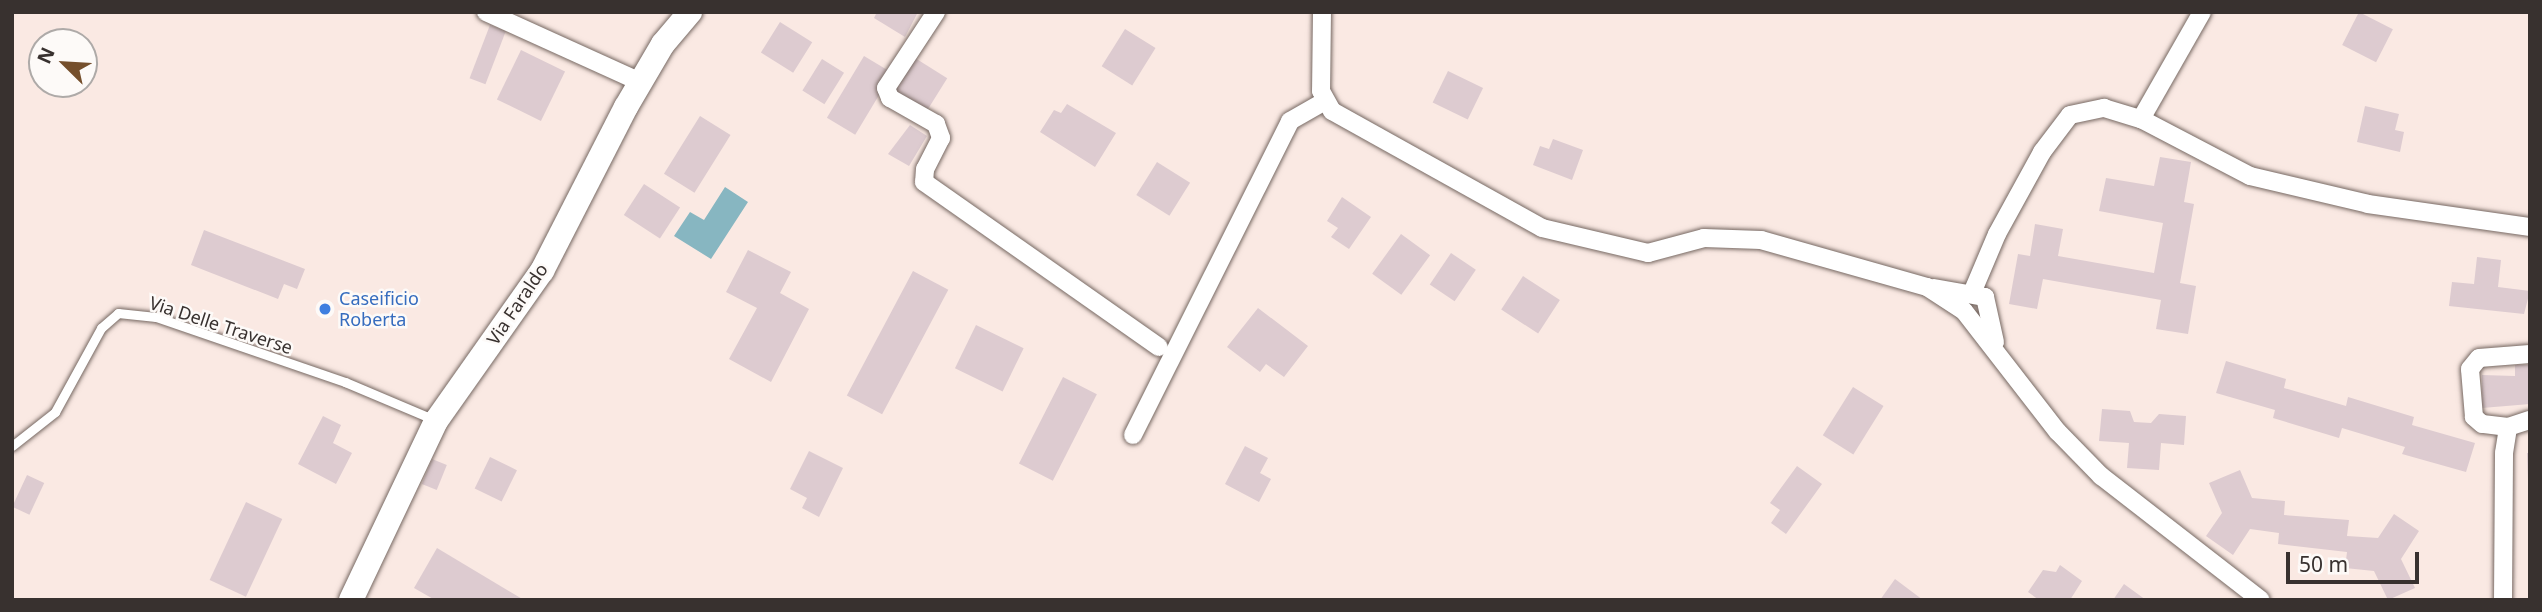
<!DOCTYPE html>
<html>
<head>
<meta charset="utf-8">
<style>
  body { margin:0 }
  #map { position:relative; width:2542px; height:612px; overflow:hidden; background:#fae9e3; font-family:"Noto Sans",sans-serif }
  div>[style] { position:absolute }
  .water>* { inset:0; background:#87b6c1 }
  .building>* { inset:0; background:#ddcbd0; transform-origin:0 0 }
  .roads { filter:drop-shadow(0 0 2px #766862) drop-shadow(0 0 2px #766862) }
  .lane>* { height:9px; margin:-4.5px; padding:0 4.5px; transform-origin:4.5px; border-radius:4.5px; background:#fff }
  .street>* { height:18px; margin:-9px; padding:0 9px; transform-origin:9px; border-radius:9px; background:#fff }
  .secondary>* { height:24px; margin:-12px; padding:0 12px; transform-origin:12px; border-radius:12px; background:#fff }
  .dots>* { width:19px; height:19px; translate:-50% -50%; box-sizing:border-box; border:4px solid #fdfaf8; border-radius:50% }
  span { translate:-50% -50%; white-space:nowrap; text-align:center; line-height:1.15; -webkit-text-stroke:5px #fdfaf8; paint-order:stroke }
  .shop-label { font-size:18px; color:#366cbe }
  .left { translate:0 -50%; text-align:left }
  .street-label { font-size:18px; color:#38312f }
  .frame { position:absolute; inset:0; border:14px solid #38312f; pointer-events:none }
  .north { position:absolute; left:28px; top:28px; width:70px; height:70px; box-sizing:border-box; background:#fdfaf8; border:2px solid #aeaaa8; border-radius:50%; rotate:294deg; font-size:19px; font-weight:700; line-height:28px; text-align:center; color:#38312f }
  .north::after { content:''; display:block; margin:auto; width:24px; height:32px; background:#754f2c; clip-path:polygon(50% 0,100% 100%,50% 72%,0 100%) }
  .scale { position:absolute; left:2286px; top:552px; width:133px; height:32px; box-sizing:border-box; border:4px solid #38312f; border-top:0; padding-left:9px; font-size:21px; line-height:24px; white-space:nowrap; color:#38312f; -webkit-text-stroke:5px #fdfaf8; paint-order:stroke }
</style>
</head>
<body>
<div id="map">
  <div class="water">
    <div style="clip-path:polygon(725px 187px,748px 202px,711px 259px,674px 236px,690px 212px,704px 220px)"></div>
  </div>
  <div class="building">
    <div style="clip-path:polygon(877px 12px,918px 12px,905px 37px,874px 18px)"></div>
    <div style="left:2359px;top:12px;width:38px;height:37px;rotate:27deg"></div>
    <div style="left:780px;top:22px;width:38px;height:36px;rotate:32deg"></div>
    <div style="left:490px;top:25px;width:17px;height:57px;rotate:21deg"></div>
    <div style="left:1125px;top:29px;width:36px;height:44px;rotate:32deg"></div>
    <div style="left:521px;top:50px;width:49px;height:55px;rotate:26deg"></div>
    <div style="left:864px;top:56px;width:33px;height:72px;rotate:31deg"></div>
    <div style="left:915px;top:58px;width:38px;height:41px;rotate:32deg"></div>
    <div style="left:822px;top:59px;width:26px;height:37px;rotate:32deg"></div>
    <div style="left:1448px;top:71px;width:39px;height:35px;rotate:26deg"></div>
    <div style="clip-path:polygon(1067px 104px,1116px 133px,1095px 167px,1040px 132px,1054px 110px,1061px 113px)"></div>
    <div style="clip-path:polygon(2365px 106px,2399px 114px,2395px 130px,2404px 132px,2400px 152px,2357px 142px)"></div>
    <div style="left:700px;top:116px;width:36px;height:68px;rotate:32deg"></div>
    <div style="clip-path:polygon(910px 125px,927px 136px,909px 166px,888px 154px)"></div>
    <div style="clip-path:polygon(1553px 139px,1583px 150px,1572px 180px,1533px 165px,1540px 146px,1549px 149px)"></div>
    <div style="clip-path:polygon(2160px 157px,2191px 162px,2184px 202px,2194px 204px,2180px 283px,2196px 286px,2188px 334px,2156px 329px,2161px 300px,2043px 279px,2037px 309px,2009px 304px,2018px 254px,2030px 256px,2035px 224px,2063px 229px,2058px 256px,2154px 273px,2163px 223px,2099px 211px,2106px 178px,2154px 186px)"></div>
    <div style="left:1157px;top:162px;width:39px;height:39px;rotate:32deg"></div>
    <div style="left:644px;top:184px;width:43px;height:37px;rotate:33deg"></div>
    <div style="clip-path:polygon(1342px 197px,1371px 217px,1349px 249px,1331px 237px,1338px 228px,1327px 221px)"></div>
    <div style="clip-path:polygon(204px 230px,305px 269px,297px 289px,284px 284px,278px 299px,191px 265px)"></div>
    <div style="left:1401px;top:234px;width:36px;height:49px;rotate:36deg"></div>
    <div style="clip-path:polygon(748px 250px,791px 272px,780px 293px,809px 309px,771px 382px,729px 359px,757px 308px,726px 292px)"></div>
    <div style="left:1451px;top:253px;width:30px;height:38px;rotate:34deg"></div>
    <div style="clip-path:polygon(2477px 257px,2501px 260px,2498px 287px,2530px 291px,2524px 314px,2449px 306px,2452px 282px,2474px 284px)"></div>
    <div style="left:913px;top:271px;width:40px;height:141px;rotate:28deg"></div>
    <div style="left:1523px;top:276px;width:44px;height:40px;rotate:33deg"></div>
    <div style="clip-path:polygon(1258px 308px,1308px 346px,1284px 377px,1266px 364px,1260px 372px,1227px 347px)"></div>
    <div style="left:976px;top:325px;width:53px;height:48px;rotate:26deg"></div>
    <div style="clip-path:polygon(2226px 361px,2286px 379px,2284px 388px,2346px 406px,2348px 397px,2414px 417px,2412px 425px,2475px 443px,2466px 472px,2402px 454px,2405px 447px,2342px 428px,2339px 438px,2273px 418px,2275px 410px,2216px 393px)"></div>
    <div style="clip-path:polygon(2515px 365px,2530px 365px,2530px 404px,2482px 408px,2482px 375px,2515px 376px)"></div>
    <div style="left:1063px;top:377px;width:38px;height:97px;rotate:27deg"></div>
    <div style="left:1853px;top:387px;width:36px;height:57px;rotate:32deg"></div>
    <div style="clip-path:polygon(2102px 409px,2130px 411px,2134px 422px,2151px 423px,2159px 414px,2186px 416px,2184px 445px,2161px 443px,2159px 470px,2127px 468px,2129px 443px,2099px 441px)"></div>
    <div style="clip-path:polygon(323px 416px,341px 425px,333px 443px,352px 453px,336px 484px,298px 464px)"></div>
    <div style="clip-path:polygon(1245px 446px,1268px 458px,1260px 473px,1271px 479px,1259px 502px,1225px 484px)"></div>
    <div style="clip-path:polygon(809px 451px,843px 468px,819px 517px,802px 508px,807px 498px,790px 489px)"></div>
    <div style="clip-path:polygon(2527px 453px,2530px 453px,2530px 480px,2528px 480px)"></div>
    <div style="left:490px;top:457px;width:30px;height:35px;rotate:26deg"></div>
    <div style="left:432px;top:459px;width:16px;height:27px;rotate:22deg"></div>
    <div style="clip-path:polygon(1797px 466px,1822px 484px,1786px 534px,1771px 523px,1780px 510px,1770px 503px)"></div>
    <div style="clip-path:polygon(2240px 470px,2252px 498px,2285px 501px,2284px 515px,2349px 520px,2347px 536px,2378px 538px,2394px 514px,2419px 531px,2401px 559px,2415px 588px,2388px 600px,2374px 571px,2345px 568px,2347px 552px,2278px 544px,2279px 533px,2250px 529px,2233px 555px,2206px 536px,2222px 513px,2209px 483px)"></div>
    <div style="left:27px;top:475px;width:19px;height:35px;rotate:25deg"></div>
    <div style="left:246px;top:502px;width:40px;height:86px;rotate:25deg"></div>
    <div style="clip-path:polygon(437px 548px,524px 600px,435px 600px,414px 588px)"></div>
    <div style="clip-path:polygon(2060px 565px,2082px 581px,2070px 600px,2039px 600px,2028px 592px,2043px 570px,2056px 572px)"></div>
    <div style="clip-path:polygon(1895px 579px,1923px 600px,1880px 600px)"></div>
    <div style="clip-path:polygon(2124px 584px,2146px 600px,2113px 600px)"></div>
  </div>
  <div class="roads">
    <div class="lane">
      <div style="left:12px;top:446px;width:55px;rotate:-38.3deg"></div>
      <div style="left:55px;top:412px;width:96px;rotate:-61.3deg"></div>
      <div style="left:101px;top:328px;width:23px;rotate:-41deg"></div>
      <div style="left:118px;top:313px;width:38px;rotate:6deg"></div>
      <div style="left:156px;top:317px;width:200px;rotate:19deg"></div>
      <div style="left:345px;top:382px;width:98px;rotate:22.9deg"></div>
    </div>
    <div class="street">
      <div style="left:486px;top:12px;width:169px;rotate:24.4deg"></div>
      <div style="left:936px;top:12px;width:91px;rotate:123.3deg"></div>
      <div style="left:886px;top:88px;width:11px;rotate:68deg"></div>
      <div style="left:890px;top:98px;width:53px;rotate:29.5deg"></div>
      <div style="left:936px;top:124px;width:15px;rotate:70deg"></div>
      <div style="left:941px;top:138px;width:35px;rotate:117deg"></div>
      <div style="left:925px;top:169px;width:13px;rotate:94deg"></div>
      <div style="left:924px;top:182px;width:287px;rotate:35.1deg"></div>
      <div style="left:1322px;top:12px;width:79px;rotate:90.7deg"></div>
      <div style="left:1321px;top:91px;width:23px;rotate:61deg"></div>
      <div style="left:1332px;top:111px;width:240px;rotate:29.1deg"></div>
      <div style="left:1542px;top:228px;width:109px;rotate:13.3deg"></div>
      <div style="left:1648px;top:253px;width:58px;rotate:-15deg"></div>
      <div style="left:1704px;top:238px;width:57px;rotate:2deg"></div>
      <div style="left:1761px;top:240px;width:173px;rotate:15.8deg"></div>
      <div style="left:1927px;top:287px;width:44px;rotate:33deg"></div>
      <div style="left:1964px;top:311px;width:153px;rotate:52.2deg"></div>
      <div style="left:2058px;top:432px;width:62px;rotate:45.7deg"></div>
      <div style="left:2101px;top:476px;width:202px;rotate:37.8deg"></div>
      <div style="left:2141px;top:119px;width:123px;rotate:27.6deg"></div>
      <div style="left:2250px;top:176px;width:121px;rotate:13.3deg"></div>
      <div style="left:2368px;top:204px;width:164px;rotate:8.1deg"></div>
      <div style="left:1934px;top:288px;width:52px;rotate:10deg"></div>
      <div style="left:1985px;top:297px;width:46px;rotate:77.5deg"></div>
      <div style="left:1972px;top:293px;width:64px;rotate:-67deg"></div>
      <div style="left:1997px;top:234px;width:94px;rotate:-61.2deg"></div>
      <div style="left:2042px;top:152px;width:46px;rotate:-52.9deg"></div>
      <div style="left:2070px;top:115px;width:35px;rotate:-12deg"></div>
      <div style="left:2104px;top:108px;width:39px;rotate:17deg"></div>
      <div style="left:2141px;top:119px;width:123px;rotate:-60.3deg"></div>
      <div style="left:2508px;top:427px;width:26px;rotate:-173deg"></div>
      <div style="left:2482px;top:424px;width:11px;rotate:-139deg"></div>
      <div style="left:2474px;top:417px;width:48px;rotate:-94.8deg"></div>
      <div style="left:2470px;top:369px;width:14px;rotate:-51deg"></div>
      <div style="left:2479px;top:358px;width:51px;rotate:-4.5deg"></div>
      <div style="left:1133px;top:435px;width:351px;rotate:-63.4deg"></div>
      <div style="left:1290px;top:121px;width:40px;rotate:-29.7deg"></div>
      <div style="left:2503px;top:600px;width:147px;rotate:-89.6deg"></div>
      <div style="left:2504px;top:453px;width:26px;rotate:-81deg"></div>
      <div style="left:2508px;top:427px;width:23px;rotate:-18deg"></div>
    </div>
    <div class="secondary">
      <div style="left:351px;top:600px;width:198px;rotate:-64.6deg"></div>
      <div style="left:436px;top:421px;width:184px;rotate:-54.8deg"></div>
      <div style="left:542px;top:271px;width:184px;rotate:-62.9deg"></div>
      <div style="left:626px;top:107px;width:73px;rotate:-59.6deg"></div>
      <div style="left:663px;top:44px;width:42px;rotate:-49.8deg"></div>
    </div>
  </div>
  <div class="dots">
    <div style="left:325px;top:309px;background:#3f7fe0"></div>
  </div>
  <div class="shop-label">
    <span class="left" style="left:339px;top:309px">Caseificio<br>Roberta</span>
  </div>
  <div class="street-label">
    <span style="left:517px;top:304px;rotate:-56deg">Via Faraldo</span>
    <span style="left:221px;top:325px;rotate:18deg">Via Delle Traverse</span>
  </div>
  <div class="frame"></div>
  <div class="north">N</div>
  <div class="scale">50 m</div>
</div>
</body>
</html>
